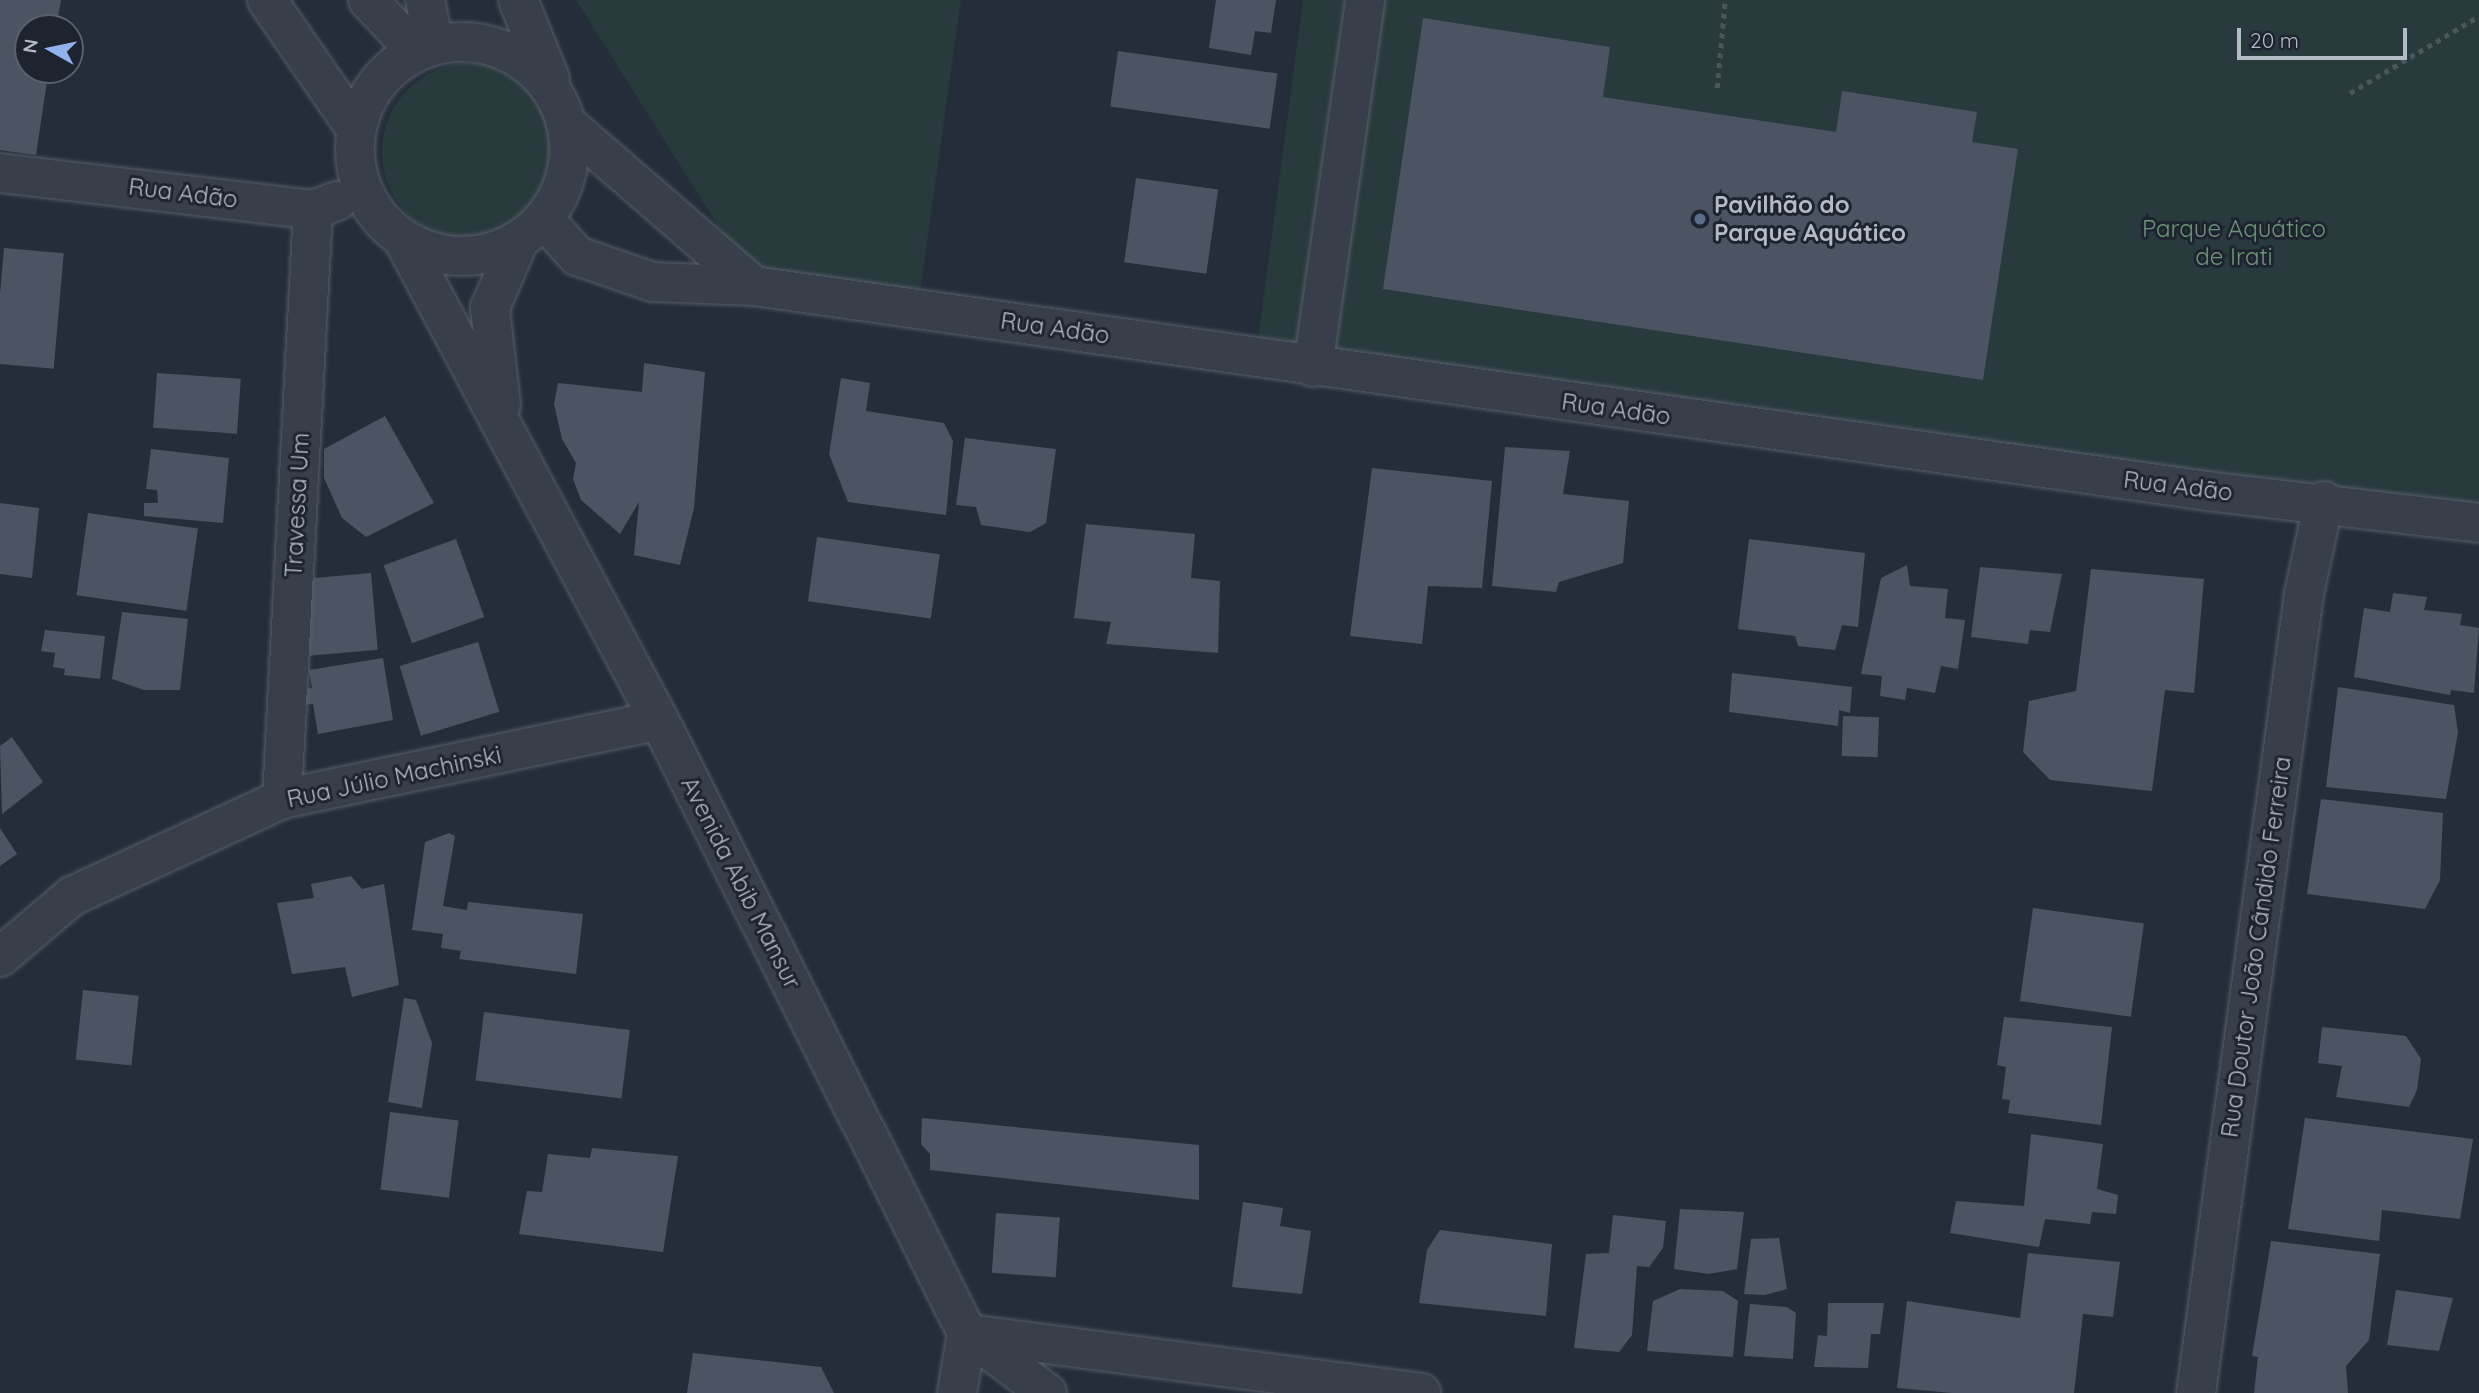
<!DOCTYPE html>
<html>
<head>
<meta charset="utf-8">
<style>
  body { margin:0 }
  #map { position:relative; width:2479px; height:1393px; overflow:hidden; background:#252d3a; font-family:Quicksand,sans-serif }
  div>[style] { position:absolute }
  .green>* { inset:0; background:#283a3c }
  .round { border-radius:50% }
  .building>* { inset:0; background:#4c5463; transform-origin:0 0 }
  .path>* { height:4.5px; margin-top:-2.25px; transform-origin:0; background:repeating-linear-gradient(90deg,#47575a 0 5px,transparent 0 10px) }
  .roads { filter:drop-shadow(0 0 2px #575d68) drop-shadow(0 0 2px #575d68) }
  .minor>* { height:38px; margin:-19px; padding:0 19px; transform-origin:19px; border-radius:19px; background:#393f4a }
  .minor>.ring { margin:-19px; padding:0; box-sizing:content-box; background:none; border:38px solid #393f4a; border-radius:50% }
  .dots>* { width:19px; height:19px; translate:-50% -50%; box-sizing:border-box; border:4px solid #1e242f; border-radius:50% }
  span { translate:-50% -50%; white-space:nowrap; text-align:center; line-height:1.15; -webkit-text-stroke:6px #1e242f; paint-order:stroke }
  .street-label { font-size:24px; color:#b4bac6 }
  .poi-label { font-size:24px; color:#b4bac6; font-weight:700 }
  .left { translate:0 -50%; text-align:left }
  .park-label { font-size:24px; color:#6d9478 }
  .north { position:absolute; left:14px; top:14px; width:70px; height:70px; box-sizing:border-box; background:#1e242f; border:2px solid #5a606b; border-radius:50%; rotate:279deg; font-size:19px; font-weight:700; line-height:28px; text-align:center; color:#b4bac6 }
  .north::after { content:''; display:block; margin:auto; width:24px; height:32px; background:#91b2ed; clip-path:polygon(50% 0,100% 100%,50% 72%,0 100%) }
  .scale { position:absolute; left:2237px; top:28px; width:170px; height:32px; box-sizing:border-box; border:4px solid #b4bac6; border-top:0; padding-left:9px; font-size:21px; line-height:24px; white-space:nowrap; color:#b4bac6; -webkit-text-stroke:5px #1e242f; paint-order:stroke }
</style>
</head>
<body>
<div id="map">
  <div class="green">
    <div style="clip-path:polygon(576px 0,961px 0,918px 306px,755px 284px)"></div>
    <div style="clip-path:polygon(1303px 0,2479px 0,2479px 522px,1256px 355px)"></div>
    <div class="round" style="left:382px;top:63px;width:178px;height:178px"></div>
  </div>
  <div class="building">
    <div style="clip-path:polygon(0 0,61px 0,56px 28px,28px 28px,28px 70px,44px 70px,48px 75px,36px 155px,0 150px)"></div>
    <div style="clip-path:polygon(1216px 0,1276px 0,1271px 33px,1255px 31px,1251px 55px,1209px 48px)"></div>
    <div style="clip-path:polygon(1423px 18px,1610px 47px,1603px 97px,1836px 132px,1842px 91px,1977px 112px,1972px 142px,2018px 149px,1983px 380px,1383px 289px)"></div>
    <div style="left:1118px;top:51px;width:161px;height:56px;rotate:8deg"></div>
    <div style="left:1136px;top:178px;width:83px;height:85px;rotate:8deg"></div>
    <div style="left:4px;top:248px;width:60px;height:116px;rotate:5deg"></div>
    <div style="clip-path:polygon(644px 363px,705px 372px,694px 508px,680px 565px,634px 555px,639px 502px,620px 534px,581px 500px,573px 479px,576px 463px,562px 439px,554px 404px,558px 383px,642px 392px)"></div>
    <div style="left:157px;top:373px;width:84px;height:55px;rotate:4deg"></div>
    <div style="clip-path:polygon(841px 378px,870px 383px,866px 411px,944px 423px,953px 441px,946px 515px,848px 502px,829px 454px)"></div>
    <div style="clip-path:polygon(385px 416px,434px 503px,366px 537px,342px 518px,324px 478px,324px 449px)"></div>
    <div style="clip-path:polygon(965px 438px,1056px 449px,1046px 523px,1030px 532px,981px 525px,976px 507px,956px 505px)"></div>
    <div style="clip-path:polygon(1505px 447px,1570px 451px,1563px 494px,1629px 501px,1623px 563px,1559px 582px,1556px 592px,1492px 586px)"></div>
    <div style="clip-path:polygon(151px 449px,229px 458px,223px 523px,144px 516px,144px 503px,158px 503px,157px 490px,146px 489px)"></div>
    <div style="clip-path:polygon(1372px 468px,1492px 481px,1482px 588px,1428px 586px,1422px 644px,1350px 636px)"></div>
    <div style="clip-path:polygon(0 503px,39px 508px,32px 578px,0 574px)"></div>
    <div style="left:88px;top:513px;width:111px;height:83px;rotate:8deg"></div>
    <div style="clip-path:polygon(1086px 524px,1195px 534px,1191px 578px,1220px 581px,1218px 653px,1106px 644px,1111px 622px,1074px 618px)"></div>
    <div style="left:817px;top:537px;width:124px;height:65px;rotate:8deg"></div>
    <div style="left:456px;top:539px;width:83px;height:77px;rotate:70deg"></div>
    <div style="clip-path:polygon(1749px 539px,1865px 553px,1858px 627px,1842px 625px,1835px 650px,1798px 646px,1795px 636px,1738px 629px)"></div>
    <div style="clip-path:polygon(1907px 565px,1910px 586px,1948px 589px,1945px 618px,1965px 620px,1958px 669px,1941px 666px,1935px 693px,1907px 688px,1905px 700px,1880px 696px,1882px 676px,1861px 674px,1881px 578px)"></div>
    <div style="clip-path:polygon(1980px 567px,2062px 574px,2050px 632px,2030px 630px,2028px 644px,1971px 637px)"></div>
    <div style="clip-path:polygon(2091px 569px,2204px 579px,2194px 693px,2165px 690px,2152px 791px,2050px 780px,2023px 752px,2029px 701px,2076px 691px)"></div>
    <div style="left:371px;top:573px;width:77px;height:71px;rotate:85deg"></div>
    <div style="clip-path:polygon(2393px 593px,2427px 597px,2424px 610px,2462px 614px,2460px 625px,2479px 628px,2474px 693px,2451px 690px,2450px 695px,2354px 677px,2364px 608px,2390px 612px)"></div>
    <div style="clip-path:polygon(122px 612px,188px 619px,180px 690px,144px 690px,112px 679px)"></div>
    <div style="clip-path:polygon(45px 630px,105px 636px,100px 679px,64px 675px,65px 669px,53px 667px,55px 653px,41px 651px)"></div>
    <div style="left:478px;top:642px;width:73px;height:82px;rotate:73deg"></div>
    <div style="clip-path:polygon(383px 658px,393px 720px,318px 734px,313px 704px,301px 705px,298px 689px,312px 688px,309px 670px)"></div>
    <div style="clip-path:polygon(1732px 673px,1852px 687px,1850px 713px,1839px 710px,1838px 726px,1729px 712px)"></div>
    <div style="clip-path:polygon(2338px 687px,2454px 705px,2458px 733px,2446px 799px,2326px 787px)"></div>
    <div style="left:1843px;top:716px;width:36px;height:40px;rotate:2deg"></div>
    <div style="clip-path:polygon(12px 737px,43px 782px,2px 814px,0 746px)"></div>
    <div style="clip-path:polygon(2321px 799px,2443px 813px,2440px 880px,2425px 909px,2307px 894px)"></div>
    <div style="clip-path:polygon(0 828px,17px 854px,0 866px)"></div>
    <div style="clip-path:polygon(449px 833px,455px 836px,443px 906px,467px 910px,468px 902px,583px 914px,576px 974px,459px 959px,461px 951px,441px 948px,443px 934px,412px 930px,425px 842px)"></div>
    <div style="clip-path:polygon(351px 876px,362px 889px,384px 884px,399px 985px,352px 997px,345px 967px,292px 974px,277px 903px,314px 898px,311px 884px)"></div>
    <div style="left:2033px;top:908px;width:112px;height:94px;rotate:8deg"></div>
    <div style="left:83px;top:990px;width:56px;height:70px;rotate:6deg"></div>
    <div style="clip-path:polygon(404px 998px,416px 1000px,432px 1043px,422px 1108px,388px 1102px)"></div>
    <div style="left:484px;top:1012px;width:147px;height:69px;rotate:7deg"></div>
    <div style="clip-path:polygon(2004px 1017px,2112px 1027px,2101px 1125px,2008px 1113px,2010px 1100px,2002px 1099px,2006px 1067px,1997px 1065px)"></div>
    <div style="clip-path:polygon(2322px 1027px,2406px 1036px,2421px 1059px,2417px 1090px,2409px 1107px,2336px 1097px,2342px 1066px,2318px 1063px)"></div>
    <div style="left:390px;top:1112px;width:69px;height:78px;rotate:7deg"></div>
    <div style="clip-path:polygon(922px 1118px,1199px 1145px,1199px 1200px,930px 1170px,930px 1154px,921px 1144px)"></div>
    <div style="clip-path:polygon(2305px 1118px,2473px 1139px,2460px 1219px,2382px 1210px,2379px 1241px,2288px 1229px)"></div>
    <div style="clip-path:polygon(2031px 1134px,2103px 1144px,2097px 1189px,2118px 1195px,2116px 1214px,2092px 1212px,2090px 1224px,2045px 1219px,2039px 1247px,1950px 1233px,1956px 1201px,2024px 1206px)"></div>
    <div style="clip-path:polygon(592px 1148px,678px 1156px,663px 1252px,519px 1234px,527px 1191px,542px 1192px,548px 1154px,590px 1158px)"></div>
    <div style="clip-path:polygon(1243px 1202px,1283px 1208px,1280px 1226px,1311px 1231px,1302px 1294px,1232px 1287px)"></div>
    <div style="clip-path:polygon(1680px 1209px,1744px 1212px,1737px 1269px,1709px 1274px,1674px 1269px)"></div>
    <div style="left:996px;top:1213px;width:64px;height:60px;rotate:4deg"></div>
    <div style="clip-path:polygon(1613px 1215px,1666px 1221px,1663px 1248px,1649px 1267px,1637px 1266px,1632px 1335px,1619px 1352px,1574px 1348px,1586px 1254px,1609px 1253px)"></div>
    <div style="clip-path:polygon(1440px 1230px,1552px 1244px,1546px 1316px,1419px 1303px,1427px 1250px)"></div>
    <div style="clip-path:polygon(1779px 1238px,1787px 1289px,1765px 1295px,1744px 1294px,1751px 1239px)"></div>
    <div style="clip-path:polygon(2271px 1241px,2380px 1254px,2369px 1340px,2346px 1366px,2348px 1393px,2254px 1393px,2258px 1357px,2252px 1356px)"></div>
    <div style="clip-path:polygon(2028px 1253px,2120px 1262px,2113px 1317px,2083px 1314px,2074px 1393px,1952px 1393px,1897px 1388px,1907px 1301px,2020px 1318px)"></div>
    <div style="clip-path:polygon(1680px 1289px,1723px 1291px,1738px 1301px,1733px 1357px,1647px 1351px,1653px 1301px)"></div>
    <div style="clip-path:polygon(2396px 1290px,2453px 1298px,2439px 1351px,2387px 1345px)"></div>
    <div style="clip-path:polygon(1828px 1303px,1884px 1303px,1880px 1334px,1871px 1334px,1868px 1368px,1814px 1367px,1818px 1335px,1827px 1336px)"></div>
    <div style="clip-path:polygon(1750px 1304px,1787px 1307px,1796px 1313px,1793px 1359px,1744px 1356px)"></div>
    <div style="clip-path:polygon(693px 1353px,821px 1367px,834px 1393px,687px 1393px)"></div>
  </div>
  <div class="path">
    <div style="left:1717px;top:88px;width:88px;rotate:-84.8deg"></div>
    <div style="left:2350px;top:93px;width:150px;rotate:-30.8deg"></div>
  </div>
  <div class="roads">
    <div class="minor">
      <div style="left:267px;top:0;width:157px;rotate:55.4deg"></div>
      <div style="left:368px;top:0;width:70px;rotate:46.7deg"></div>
      <div style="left:425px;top:0;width:46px;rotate:78.7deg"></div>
      <div style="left:518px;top:0;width:85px;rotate:67.9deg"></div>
      <div class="ring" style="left:355px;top:42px;width:176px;height:176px"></div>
      <div style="left:568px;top:125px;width:246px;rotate:40.9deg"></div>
      <div style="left:0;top:173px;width:315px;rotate:6.7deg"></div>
      <div style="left:313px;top:210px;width:26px;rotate:-21deg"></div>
      <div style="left:544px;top:219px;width:50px;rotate:48.3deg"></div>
      <div style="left:577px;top:256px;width:80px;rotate:18.9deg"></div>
      <div style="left:653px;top:282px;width:101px;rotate:2.3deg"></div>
      <div style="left:754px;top:286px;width:1467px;rotate:8.03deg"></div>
      <div style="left:2207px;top:491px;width:274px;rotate:6.7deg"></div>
      <div style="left:403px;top:239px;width:545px;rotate:61.98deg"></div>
      <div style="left:659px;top:720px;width:686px;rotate:63.32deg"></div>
      <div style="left:967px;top:1333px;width:100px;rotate:36.9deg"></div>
      <div style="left:1313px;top:367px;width:371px;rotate:-81.9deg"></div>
      <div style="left:501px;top:405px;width:98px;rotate:-96.5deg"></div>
      <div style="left:490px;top:308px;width:74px;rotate:-66.9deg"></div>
      <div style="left:282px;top:799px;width:590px;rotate:-86.99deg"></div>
      <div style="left:0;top:957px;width:94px;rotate:-40.3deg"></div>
      <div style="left:72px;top:896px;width:231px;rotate:-24.8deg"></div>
      <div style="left:282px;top:799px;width:385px;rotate:-11.8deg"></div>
      <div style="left:969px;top:1334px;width:456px;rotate:7.4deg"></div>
      <div style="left:957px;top:1393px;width:61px;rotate:-80.5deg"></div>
      <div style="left:2196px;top:1393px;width:806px;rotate:-82.3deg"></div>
      <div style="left:2304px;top:594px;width:95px;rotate:-77.9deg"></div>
    </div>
  </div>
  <div class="dots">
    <div style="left:1700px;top:219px;background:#5c6f8a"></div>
  </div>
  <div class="street-label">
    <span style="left:183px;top:193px;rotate:7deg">Rua Adão</span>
    <span style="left:1055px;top:328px;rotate:8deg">Rua Adão</span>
    <span style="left:1616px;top:409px;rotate:8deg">Rua Adão</span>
    <span style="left:2178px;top:486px;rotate:7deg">Rua Adão</span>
    <span style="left:297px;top:505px;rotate:-87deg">Travessa Um</span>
    <span style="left:394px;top:777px;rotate:-12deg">Rua Júlio Machinski</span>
    <span style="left:741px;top:883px;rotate:63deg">Avenida Abib Mansur</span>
    <span style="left:2256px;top:947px;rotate:-82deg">Rua Doutor João Cândido Ferreira</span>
  </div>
  <div class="poi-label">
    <span class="left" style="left:1714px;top:219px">Pavilhão do<br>Parque Aquático</span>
  </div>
  <div class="park-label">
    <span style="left:2234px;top:243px">Parque Aquático<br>de Irati</span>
  </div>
  <div class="north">N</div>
  <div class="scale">20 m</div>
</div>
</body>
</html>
